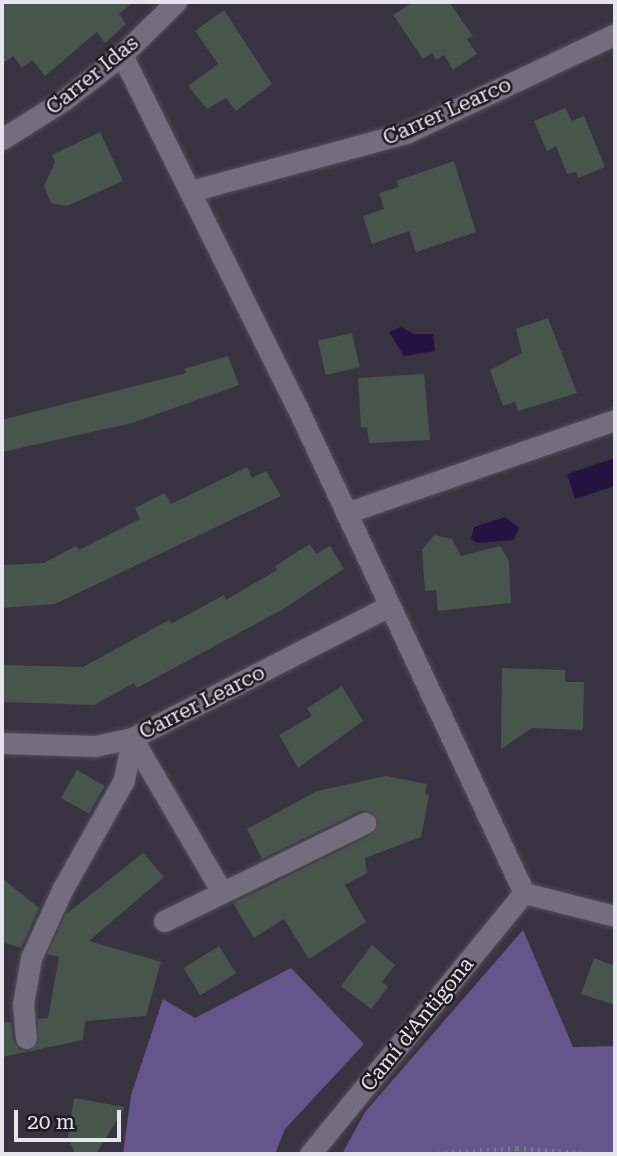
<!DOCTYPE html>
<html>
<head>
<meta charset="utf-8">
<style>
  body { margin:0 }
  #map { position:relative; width:617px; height:1156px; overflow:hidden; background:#373341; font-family:"Roboto Serif",serif }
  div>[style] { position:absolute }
  .forest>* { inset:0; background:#65558b }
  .water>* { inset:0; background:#241241 }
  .building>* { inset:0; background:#48554c; transform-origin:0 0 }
  .path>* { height:4.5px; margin-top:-2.25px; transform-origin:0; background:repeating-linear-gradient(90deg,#7b7884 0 2px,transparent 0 7px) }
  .roads { filter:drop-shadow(0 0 2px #524f5a) drop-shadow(0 0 2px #524f5a) }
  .minor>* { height:21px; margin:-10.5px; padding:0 10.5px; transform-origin:10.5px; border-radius:10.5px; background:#726e7d }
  span { translate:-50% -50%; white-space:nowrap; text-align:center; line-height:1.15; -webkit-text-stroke:5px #1e1c22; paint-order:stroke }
  .street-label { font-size:21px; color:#e6e4ed }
  .frame { position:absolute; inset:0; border:4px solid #e6e4ed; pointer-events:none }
  .scale { position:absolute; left:14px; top:1110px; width:107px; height:32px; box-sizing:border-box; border:4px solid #e6e4ed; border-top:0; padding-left:9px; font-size:21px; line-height:24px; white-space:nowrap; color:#e6e4ed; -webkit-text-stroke:5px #1e1c22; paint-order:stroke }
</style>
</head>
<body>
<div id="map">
  <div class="forest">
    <div style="clip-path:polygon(523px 930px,573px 1047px,615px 1046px,615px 1154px,342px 1154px,365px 1112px)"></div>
    <div style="clip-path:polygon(291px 968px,364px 1044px,285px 1129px,275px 1154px,123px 1154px,131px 1095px,163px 999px,195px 1018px)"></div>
  </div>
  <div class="water">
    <div style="clip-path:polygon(401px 327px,414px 334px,433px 334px,435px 351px,404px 356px,389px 332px)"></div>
    <div style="clip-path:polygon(615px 458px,615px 486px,575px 499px,567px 474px)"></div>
    <div style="clip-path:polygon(505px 517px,519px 528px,514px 540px,478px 543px,471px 539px,474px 527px)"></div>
  </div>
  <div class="building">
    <div style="clip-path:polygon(2px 2px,133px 2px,119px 14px,126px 24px,105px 43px,97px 32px,45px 76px,32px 60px,22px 68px,13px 56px,2px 64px)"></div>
    <div style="clip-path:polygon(413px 2px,449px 2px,473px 36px,467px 39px,477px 54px,453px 70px,444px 55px,436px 60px,432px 53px,423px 59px,393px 15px)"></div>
    <div style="clip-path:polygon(224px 10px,272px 84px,236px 111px,226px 98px,207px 109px,188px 86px,218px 64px,195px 31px)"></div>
    <div style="clip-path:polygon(565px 108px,572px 121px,584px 116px,605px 167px,578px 178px,576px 172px,567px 174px,556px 146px,547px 151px,534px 121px)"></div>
    <div style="clip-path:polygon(100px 132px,123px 181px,67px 206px,51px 203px,44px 186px,55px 162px,52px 155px)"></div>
    <div style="clip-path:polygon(454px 161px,476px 232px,416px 252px,409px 231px,372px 244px,363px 216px,384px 209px,379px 193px,399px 187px,396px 181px)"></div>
    <div style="clip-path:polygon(548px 318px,577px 393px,518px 411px,515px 402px,503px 406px,490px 370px,522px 353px,516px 329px)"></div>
    <div style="left:352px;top:333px;width:35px;height:35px;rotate:77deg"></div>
    <div style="clip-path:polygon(228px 356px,239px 385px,132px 423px,2px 452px,2px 420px,186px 373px,184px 369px)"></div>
    <div style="clip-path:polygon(424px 374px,430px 440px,369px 443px,367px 427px,361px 428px,358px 378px)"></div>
    <div style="clip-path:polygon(247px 467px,252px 478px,266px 471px,281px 496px,55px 604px,2px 608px,2px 565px,44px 563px,76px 546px,79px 550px,140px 519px,135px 508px,165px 493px,171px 504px)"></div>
    <div style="clip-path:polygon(434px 535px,452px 539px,461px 556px,500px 546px,509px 561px,511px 603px,438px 611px,436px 590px,425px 591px,422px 550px)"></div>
    <div style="clip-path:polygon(310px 544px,316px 554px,330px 546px,344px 569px,285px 608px,137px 688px,134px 683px,94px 705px,3px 702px,2px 665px,83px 667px,169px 620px,171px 624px,224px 595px,226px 600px,277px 570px,275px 566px)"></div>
    <div style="clip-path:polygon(502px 668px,565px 670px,565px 682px,584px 682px,583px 730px,532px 728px,501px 749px)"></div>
    <div style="clip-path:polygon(342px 686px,363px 721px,298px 768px,279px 735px,312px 716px,307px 708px)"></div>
    <div style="left:77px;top:770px;width:32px;height:32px;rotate:30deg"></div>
    <div style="clip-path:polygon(386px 776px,427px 784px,425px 794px,429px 795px,421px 837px,365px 858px,367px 873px,345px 885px,366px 922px,309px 959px,284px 919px,254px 938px,233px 903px,371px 835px,378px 823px,372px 812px,360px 811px,262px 859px,247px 829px,317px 791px)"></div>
    <div style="clip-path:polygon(143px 853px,164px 877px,89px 941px,161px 962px,146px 1016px,85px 1021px,83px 1040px,2px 1057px,2px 1023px,11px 1022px,13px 1040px,20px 1050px,28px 1051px,38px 1043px,38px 1019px,48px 1018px,59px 957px,47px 954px,65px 915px)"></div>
    <div style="clip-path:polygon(2px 878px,39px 908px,21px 948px,2px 942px)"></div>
    <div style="clip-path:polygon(372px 945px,395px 965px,382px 982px,388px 987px,371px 1009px,341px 986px)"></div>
    <div style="left:219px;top:946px;width:32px;height:42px;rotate:58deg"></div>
    <div style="clip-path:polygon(594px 958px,615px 966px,615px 1005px,581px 994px)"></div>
    <div style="clip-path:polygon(74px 1098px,125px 1107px,96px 1154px,75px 1154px,68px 1137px)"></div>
  </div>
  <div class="path">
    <div style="left:431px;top:1154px;width:86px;rotate:-4deg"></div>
    <div style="left:517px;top:1148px;width:73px;rotate:4.7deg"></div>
  </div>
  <div class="roads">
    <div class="minor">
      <div style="left:122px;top:55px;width:393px;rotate:63.6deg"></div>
      <div style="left:297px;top:407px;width:536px;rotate:64.96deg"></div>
      <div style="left:2px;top:139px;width:73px;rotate:-32.2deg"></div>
      <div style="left:64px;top:100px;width:73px;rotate:-37.8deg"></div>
      <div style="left:122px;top:55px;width:76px;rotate:-44.5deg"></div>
      <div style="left:191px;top:191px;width:223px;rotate:-15.1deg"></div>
      <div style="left:406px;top:133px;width:231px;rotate:-25.3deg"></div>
      <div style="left:346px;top:513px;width:285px;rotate:-19.1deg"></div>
      <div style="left:132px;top:738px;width:178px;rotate:59.7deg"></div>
      <div style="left:2px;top:743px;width:93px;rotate:1.8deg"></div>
      <div style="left:95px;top:746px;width:38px;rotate:-12deg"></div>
      <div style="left:132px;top:738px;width:289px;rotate:-27.2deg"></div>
      <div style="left:524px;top:893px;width:94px;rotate:14.2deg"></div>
      <div style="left:164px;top:921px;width:224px;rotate:-26deg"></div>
      <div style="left:26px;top:1038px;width:34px;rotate:-95deg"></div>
      <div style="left:23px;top:1004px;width:47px;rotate:-80.1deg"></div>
      <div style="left:31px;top:958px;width:75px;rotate:-65.5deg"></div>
      <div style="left:62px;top:890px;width:126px;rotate:-60.6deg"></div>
      <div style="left:124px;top:780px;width:43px;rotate:-79.2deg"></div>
      <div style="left:310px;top:1154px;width:338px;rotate:-50.7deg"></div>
    </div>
  </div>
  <div class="street-label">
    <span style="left:92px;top:75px;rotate:-39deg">Carrer Idas</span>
    <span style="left:447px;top:111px;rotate:-24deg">Carrer Learco</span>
    <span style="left:202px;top:702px;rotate:-27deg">Carrer Learco</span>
    <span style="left:417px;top:1024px;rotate:-51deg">Camí d'Antigona</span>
  </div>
  <div class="frame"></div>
  <div class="scale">20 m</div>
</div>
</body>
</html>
